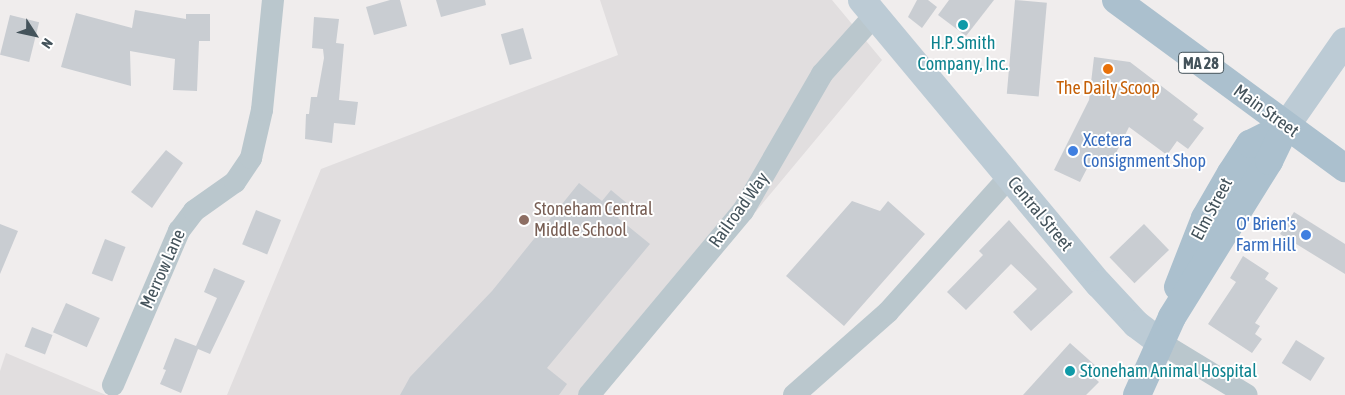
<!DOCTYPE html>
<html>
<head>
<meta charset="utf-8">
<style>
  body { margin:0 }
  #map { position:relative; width:1345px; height:395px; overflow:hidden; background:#f0eded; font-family:"Asap Condensed",sans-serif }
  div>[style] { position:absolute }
  .education>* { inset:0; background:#e1dedf }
  .building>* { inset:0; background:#c9cdd2; transform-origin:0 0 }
  .street>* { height:22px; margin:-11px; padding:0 11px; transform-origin:11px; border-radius:11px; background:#bac7cd }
  .secondary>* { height:28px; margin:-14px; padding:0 14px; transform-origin:14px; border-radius:14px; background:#bccbd5 }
  .primary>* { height:28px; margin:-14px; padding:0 14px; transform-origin:14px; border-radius:14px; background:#abc0ce }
  .dots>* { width:14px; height:14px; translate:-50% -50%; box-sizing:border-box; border:2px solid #fff; border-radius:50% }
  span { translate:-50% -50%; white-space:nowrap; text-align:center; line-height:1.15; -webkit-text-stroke:4px #fff; paint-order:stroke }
  .shield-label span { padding:1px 4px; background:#fff; border:1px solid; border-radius:4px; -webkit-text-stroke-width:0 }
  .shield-label { font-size:16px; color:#44535b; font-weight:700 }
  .culture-label { font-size:18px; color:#0d838f }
  .left { translate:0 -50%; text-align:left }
  .food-label { font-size:18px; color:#c56008 }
  .street-label { font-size:18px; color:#44535b }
  .shop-label { font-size:18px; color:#366cbe }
  .right { translate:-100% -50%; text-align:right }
  .education-label { font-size:18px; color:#785e54 }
  .north { position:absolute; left:10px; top:10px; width:50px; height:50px; -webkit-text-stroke:4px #fff; paint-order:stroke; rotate:125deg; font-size:14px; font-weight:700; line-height:20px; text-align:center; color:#44535b }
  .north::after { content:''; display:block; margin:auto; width:18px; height:22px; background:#44535b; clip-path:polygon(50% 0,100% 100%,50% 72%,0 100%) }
</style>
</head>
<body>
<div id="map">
  <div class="education">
    <div style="clip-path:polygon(600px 0,832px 0,882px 60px,603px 395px,227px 395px,321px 169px,618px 55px)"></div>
    <div style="clip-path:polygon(6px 353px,106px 395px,0 395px,0 371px)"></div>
  </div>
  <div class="building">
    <div style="clip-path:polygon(390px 0,400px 0,407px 26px,374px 35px,366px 7px)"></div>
    <div style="clip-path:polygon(436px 0,485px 0,486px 5px,441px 17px)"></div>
    <div style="clip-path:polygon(917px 0,928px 0,937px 7px,922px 28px,908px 17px)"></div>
    <div style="clip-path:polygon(949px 0,994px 0,966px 36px,938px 15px)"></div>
    <div style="left:1015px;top:0;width:32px;height:94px;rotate:5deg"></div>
    <div style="clip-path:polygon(135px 10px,186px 19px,186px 14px,210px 14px,210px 41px,199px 41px,197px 91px,173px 90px,175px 59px,130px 51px,131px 86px,61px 67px,76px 13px,132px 28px)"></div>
    <div style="left:10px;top:15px;width:30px;height:41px;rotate:14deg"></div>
    <div style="clip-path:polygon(314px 17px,339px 19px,336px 43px,344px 44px,339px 100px,358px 102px,355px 125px,334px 123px,332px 143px,305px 139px,306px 114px,309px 114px,311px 97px,317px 97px,324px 58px,323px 49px,312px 48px)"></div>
    <div style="left:523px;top:28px;width:32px;height:23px;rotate:74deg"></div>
    <div style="clip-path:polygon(1094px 57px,1130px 62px,1198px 114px,1193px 120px,1204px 128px,1188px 149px,1177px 141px,1167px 155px,1129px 127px,1110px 165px,1093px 157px,1080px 182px,1054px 170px,1089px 100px)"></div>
    <div style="clip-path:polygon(166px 150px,183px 163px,152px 208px,131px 192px)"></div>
    <div style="clip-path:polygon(579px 183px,602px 201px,611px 190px,629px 205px,618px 218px,650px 244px,547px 368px,567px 384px,559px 395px,400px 395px,410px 377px,492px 291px)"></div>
    <div style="clip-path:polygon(852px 201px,880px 211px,888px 201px,925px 234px,844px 326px,786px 276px)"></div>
    <div style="left:256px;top:210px;width:27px;height:37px;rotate:22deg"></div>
    <div style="clip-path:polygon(1294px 212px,1345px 244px,1345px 274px,1280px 234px)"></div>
    <div style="clip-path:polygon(1009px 220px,1073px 292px,1031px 331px,1013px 312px,1037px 289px,1011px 264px,966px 310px,947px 292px,983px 255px,979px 251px)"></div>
    <div style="clip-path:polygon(0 224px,18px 231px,0 274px)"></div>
    <div style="left:1144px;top:224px;width:36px;height:48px;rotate:46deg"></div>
    <div style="left:105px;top:239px;width:22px;height:37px;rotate:21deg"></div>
    <div style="clip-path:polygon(1243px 256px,1269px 273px,1265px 279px,1278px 288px,1255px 323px,1260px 326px,1255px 334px,1262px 339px,1252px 353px,1208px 324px,1236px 282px,1230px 278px)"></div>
    <div style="clip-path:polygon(214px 268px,245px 281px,210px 354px,198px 349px,181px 393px,160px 384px,166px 370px,163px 369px,175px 338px,196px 346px,217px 298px,204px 292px)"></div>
    <div style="left:66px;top:303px;width:37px;height:32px;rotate:24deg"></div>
    <div style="left:32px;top:327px;width:22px;height:21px;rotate:21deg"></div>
    <div style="left:1296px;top:340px;width:34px;height:27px;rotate:32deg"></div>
    <div style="clip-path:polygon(1070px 343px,1097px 367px,1091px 375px,1099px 382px,1086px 395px,1023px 395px)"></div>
  </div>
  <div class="street">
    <div style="left:1161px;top:343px;width:100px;rotate:31.2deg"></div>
    <div style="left:113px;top:385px;width:168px;rotate:-66.8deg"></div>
    <div style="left:179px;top:231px;width:25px;rotate:-53deg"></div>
    <div style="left:194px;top:211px;width:50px;rotate:-35.3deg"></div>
    <div style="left:235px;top:182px;width:29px;rotate:-56deg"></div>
    <div style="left:251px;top:158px;width:49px;rotate:-77.1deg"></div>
    <div style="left:262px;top:110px;width:111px;rotate:-84.3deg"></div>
    <div style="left:589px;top:395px;width:240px;rotate:-50.1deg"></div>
    <div style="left:743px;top:211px;width:158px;rotate:-60deg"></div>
    <div style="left:822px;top:74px;width:79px;rotate:-48.1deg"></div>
    <div style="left:794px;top:395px;width:125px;rotate:-41.4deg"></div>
    <div style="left:888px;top:312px;width:181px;rotate:-48.1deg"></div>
  </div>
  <div class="secondary">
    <div style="left:862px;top:0;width:370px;rotate:50.2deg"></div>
    <div style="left:1099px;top:284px;width:54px;rotate:47.2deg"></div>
    <div style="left:1136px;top:324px;width:31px;rotate:37deg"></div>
    <div style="left:1286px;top:126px;width:103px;rotate:-55.2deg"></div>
  </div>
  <div class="primary">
    <div style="left:1116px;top:0;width:284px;rotate:36.3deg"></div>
    <div style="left:1178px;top:287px;width:74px;rotate:-68.6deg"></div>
    <div style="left:1205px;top:218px;width:52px;rotate:-60deg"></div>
    <div style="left:1231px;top:173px;width:35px;rotate:-57deg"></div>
    <div style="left:1250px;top:144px;width:40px;rotate:-26.6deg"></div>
    <div style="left:1137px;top:395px;width:85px;rotate:-65.8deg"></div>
    <div style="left:1172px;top:317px;width:184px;rotate:-58.1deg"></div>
    <div style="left:1269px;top:161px;width:39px;rotate:-64deg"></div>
  </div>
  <div class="dots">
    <div style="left:963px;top:25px;background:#0f9aa8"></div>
    <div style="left:1108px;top:69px;background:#e8710a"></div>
    <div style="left:1073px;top:151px;background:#3f7fe0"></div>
    <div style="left:524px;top:220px;background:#8d6e63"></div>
    <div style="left:1306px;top:235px;background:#3f7fe0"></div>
    <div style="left:1070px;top:371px;background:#0f9aa8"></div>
  </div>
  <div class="shield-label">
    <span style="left:1201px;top:63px">MA 28</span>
  </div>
  <div class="culture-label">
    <span style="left:963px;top:54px">H.P. Smith<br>Company, Inc.</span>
    <span class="left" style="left:1080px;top:371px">Stoneham Animal Hospital</span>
  </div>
  <div class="food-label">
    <span style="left:1108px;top:88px">The Daily Scoop</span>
  </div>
  <div class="street-label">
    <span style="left:1266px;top:111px;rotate:36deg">Main Street</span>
    <span style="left:1212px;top:209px;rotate:-62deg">Elm Street</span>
    <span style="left:739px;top:210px;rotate:-54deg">Railroad Way</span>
    <span style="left:1040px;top:214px;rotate:50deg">Central Street</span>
    <span style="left:163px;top:269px;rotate:-66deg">Merrow Lane</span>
  </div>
  <div class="shop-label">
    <span class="left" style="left:1083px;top:151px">Xcetera<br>Consignment Shop</span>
    <span class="right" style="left:1296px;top:235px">O' Brien's<br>Farm Hill</span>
  </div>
  <div class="education-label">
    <span class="left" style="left:534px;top:220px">Stoneham Central<br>Middle School</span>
  </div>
  <div class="north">N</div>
</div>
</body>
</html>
